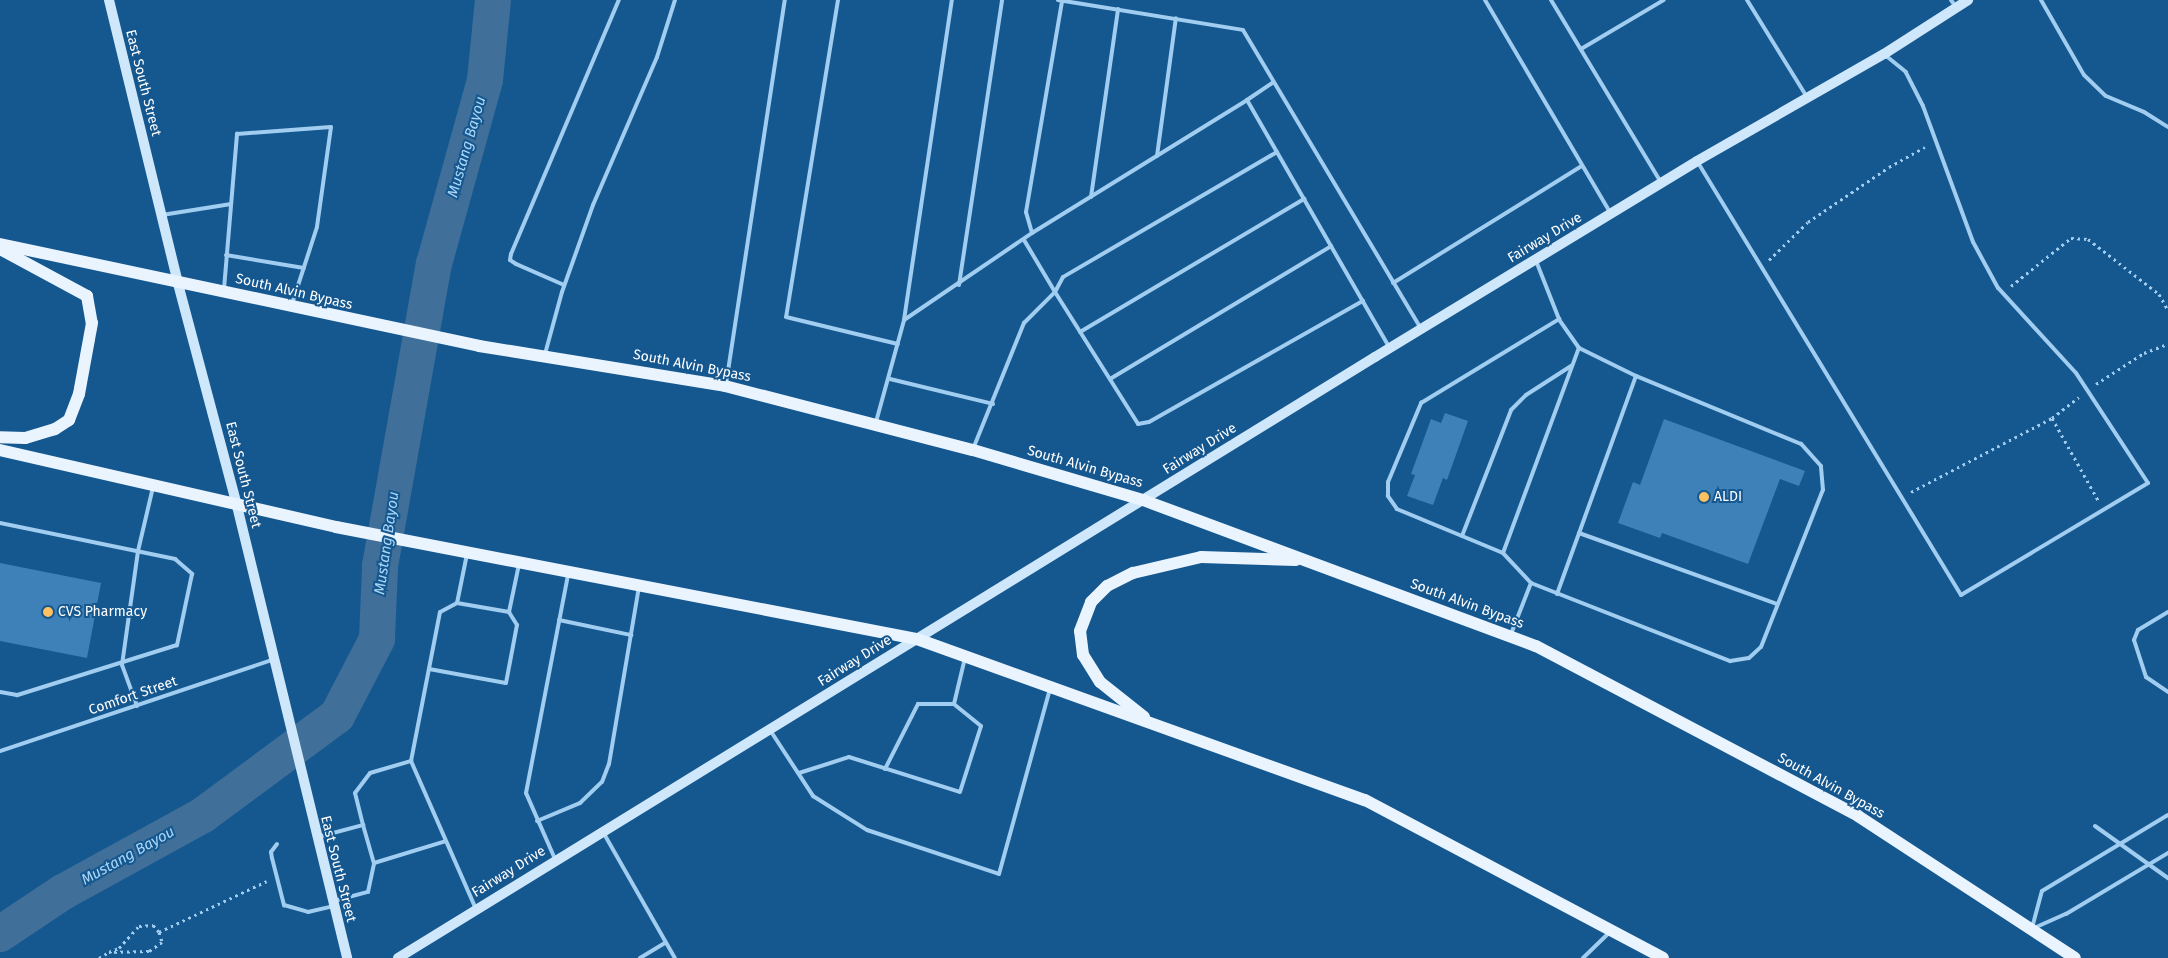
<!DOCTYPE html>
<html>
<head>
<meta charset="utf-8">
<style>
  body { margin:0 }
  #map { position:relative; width:2168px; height:958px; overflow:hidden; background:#15578f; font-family:"Fira Sans",sans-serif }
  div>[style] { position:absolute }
  .river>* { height:36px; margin:-18px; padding:0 18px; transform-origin:18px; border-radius:18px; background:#407099 }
  .building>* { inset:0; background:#3d81b8 }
  .path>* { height:3px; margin-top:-1.5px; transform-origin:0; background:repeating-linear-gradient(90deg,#a0cdf0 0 2.5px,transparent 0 6.5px) }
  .lane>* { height:4px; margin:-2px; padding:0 2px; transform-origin:2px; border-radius:2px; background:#a0cdf0 }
  .secondary>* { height:10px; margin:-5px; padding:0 5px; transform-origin:5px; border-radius:5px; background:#cee7fb }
  .primary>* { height:12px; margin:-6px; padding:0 6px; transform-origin:6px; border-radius:6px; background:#e9f4ff }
  .dots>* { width:14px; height:14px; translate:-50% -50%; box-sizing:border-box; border:2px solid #15578f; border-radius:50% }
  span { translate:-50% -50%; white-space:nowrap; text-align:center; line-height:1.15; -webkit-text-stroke:4px #15578f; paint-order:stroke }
  .street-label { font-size:14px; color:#fff }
  .poi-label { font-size:14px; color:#fff }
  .left { translate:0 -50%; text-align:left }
  .water-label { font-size:15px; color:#acd7f8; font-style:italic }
</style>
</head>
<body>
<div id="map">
  <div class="river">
    <div style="left:0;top:934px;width:76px;rotate:-33.7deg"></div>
    <div style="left:63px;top:892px;width:160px;rotate:-28.8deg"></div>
    <div style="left:203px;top:815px;width:167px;rotate:-36.5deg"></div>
    <div style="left:337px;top:716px;width:87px;rotate:-62.5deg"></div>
    <div style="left:377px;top:639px;width:73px;rotate:-87.6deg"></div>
    <div style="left:380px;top:566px;width:307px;rotate:-79.9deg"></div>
    <div style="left:434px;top:264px;width:191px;rotate:-74.5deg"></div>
    <div style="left:485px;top:80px;width:80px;rotate:-84.3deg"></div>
  </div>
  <div class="building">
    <div style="clip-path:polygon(1445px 413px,1468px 421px,1447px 480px,1443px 478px,1433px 505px,1407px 496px,1415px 475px,1411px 474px,1431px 419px,1441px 423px)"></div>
    <div style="clip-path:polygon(1664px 419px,1805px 471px,1799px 486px,1780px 479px,1748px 564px,1662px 533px,1660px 538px,1618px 523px,1633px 482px,1640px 485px)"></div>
    <div style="clip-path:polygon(0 563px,101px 583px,87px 658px,0 641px)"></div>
  </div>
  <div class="path">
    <div style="left:1769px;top:260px;width:54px;rotate:-44.3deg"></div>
    <div style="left:1808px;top:222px;width:98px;rotate:-34.2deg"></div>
    <div style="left:1889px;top:167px;width:41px;rotate:-29.1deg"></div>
    <div style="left:2011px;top:286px;width:77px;rotate:-38.7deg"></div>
    <div style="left:2071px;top:238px;width:17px;rotate:3deg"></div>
    <div style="left:2088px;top:239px;width:90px;rotate:37.8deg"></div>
    <div style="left:2159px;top:294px;width:18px;rotate:61deg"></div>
    <div style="left:2096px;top:384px;width:57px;rotate:-32.9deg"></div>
    <div style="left:2144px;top:353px;width:26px;rotate:-21deg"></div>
    <div style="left:2052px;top:418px;width:94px;rotate:60.7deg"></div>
    <div style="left:1911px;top:492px;width:159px;rotate:-27.7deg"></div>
    <div style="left:2052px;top:418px;width:34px;rotate:-38deg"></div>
    <div style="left:159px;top:932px;width:119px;rotate:-25.3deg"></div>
    <div style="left:99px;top:958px;width:12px;rotate:-31deg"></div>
    <div style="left:109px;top:952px;width:11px;rotate:-22deg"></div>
    <div style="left:119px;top:948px;width:30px;rotate:-48deg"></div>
    <div style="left:139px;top:926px;width:14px;rotate:-4deg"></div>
    <div style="left:153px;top:925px;width:9px;rotate:49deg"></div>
    <div style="left:159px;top:932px;width:10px;rotate:73deg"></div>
    <div style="left:162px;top:942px;width:16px;rotate:145deg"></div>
    <div style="left:149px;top:951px;width:40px;rotate:178.6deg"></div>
  </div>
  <div class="lane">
    <div style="left:838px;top:0;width:321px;rotate:99.3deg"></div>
    <div style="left:786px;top:317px;width:115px;rotate:13.6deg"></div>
    <div style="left:1058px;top:0;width:187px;rotate:9.2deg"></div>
    <div style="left:1243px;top:30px;width:348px;rotate:59.2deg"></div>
    <div style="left:1485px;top:0;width:246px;rotate:59.5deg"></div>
    <div style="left:1551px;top:0;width:211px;rotate:58.9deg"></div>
    <div style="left:1747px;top:0;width:114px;rotate:58.3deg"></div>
    <div style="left:1951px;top:0;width:9px;rotate:54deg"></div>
    <div style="left:2041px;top:0;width:86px;rotate:60.2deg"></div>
    <div style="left:2084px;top:75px;width:30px;rotate:44deg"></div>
    <div style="left:2106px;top:96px;width:41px;rotate:22.8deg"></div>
    <div style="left:2144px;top:112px;width:28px;rotate:32deg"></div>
    <div style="left:1581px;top:49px;width:96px;rotate:-30.6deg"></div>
    <div style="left:1247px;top:100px;width:32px;rotate:-34deg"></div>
    <div style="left:1277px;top:152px;width:248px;rotate:149.7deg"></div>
    <div style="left:1063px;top:277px;width:17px;rotate:118deg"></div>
    <div style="left:1055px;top:292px;width:156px;rotate:57.8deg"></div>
    <div style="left:1138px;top:424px;width:11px;rotate:-10deg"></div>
    <div style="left:1149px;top:422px;width:246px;rotate:-29.5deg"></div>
    <div style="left:1157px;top:156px;width:139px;rotate:-82.2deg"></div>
    <div style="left:1697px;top:161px;width:508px;rotate:58.69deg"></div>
    <div style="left:1961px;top:595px;width:218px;rotate:-30.9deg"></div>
    <div style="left:2148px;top:483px;width:131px;rotate:-123.2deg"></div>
    <div style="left:2076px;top:373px;width:115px;rotate:-132.5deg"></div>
    <div style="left:1998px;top:288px;width:52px;rotate:-118.5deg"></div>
    <div style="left:1973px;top:242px;width:145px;rotate:-110.2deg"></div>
    <div style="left:1923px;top:106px;width:38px;rotate:-117deg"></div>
    <div style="left:1906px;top:72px;width:27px;rotate:-141deg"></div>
    <div style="left:1091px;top:197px;width:190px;rotate:-81.8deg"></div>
    <div style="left:162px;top:215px;width:70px;rotate:-9.1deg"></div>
    <div style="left:1032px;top:233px;width:22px;rotate:-106deg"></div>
    <div style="left:1026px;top:212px;width:214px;rotate:-80.3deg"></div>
    <div style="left:226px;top:255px;width:79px;rotate:9.5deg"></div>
    <div style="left:1393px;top:283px;width:222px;rotate:-31.8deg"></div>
    <div style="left:564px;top:285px;width:52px;rotate:-156.4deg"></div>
    <div style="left:516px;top:264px;width:7px;rotate:-146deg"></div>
    <div style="left:510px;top:260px;width:6px;rotate:-81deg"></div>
    <div style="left:511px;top:254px;width:276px;rotate:-67deg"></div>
    <div style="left:959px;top:285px;width:288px;rotate:-81.4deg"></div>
    <div style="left:224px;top:289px;width:156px;rotate:-85.2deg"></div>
    <div style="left:237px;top:134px;width:94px;rotate:-4.3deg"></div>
    <div style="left:331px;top:127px;width:101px;rotate:98deg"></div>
    <div style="left:317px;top:227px;width:81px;rotate:108deg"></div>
    <div style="left:904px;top:320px;width:324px;rotate:-81.5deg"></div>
    <div style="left:1080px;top:332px;width:261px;rotate:-30.7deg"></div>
    <div style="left:545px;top:354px;width:64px;rotate:-74.7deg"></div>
    <div style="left:562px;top:292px;width:92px;rotate:-70.4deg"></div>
    <div style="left:593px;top:205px;width:161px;rotate:-66.6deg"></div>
    <div style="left:657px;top:57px;width:60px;rotate:-72.5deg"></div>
    <div style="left:890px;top:379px;width:106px;rotate:13.6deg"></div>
    <div style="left:1110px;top:379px;width:258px;rotate:-31deg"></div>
    <div style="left:726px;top:384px;width:389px;rotate:-81.3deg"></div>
    <div style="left:876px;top:422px;width:106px;rotate:-74.6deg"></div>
    <div style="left:904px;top:320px;width:155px;rotate:-34.2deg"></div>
    <div style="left:1032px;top:233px;width:253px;rotate:-31.7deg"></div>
    <div style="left:1247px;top:100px;width:285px;rotate:60.1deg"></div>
    <div style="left:973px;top:449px;width:136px;rotate:-68deg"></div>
    <div style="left:1024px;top:323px;width:44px;rotate:-45deg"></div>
    <div style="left:1055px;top:292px;width:61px;rotate:-120.8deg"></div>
    <div style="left:0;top:523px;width:179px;rotate:11.6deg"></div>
    <div style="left:175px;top:559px;width:23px;rotate:41deg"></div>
    <div style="left:192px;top:574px;width:73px;rotate:101.9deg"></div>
    <div style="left:177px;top:645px;width:168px;rotate:162.6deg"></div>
    <div style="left:17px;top:695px;width:17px;rotate:-170deg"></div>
    <div style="left:1579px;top:533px;width:210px;rotate:19.7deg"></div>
    <div style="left:1462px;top:536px;width:135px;rotate:-68.7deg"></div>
    <div style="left:1511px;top:410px;width:21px;rotate:-45deg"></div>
    <div style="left:1526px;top:395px;width:54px;rotate:-32.8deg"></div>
    <div style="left:1503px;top:553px;width:219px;rotate:-69.7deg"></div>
    <div style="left:467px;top:554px;width:50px;rotate:101.5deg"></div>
    <div style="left:457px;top:603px;width:19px;rotate:152deg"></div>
    <div style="left:440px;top:612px;width:152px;rotate:101deg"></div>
    <div style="left:411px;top:761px;width:162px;rotate:66.3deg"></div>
    <div style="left:1531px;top:583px;width:214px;rotate:21.4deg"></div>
    <div style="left:1730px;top:661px;width:19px;rotate:-9deg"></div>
    <div style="left:1749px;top:658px;width:16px;rotate:-43deg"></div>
    <div style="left:1761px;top:647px;width:169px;rotate:-68.5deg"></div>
    <div style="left:1823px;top:490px;width:24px;rotate:-95deg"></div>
    <div style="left:1821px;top:466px;width:30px;rotate:-132deg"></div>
    <div style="left:1801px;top:444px;width:178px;rotate:-157.6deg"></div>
    <div style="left:1636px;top:376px;width:64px;rotate:-153.8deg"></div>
    <div style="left:1579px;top:348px;width:35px;rotate:-125deg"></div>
    <div style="left:1557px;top:594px;width:232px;rotate:-70.1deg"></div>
    <div style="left:457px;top:603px;width:53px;rotate:9.8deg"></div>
    <div style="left:2168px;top:612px;width:35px;rotate:149deg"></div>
    <div style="left:2138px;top:630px;width:11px;rotate:112deg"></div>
    <div style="left:2134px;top:640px;width:39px;rotate:72deg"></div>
    <div style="left:2146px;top:677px;width:27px;rotate:34deg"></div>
    <div style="left:559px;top:620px;width:74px;rotate:11.8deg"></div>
    <div style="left:1511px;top:634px;width:55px;rotate:-68.6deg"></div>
    <div style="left:1531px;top:583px;width:41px;rotate:-133deg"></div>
    <div style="left:1503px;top:553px;width:115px;rotate:-157.5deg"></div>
    <div style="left:1397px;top:509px;width:16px;rotate:-125deg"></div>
    <div style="left:1388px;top:496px;width:14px;rotate:-90deg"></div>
    <div style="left:1388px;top:482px;width:86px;rotate:-67.3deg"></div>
    <div style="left:1421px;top:403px;width:162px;rotate:-31.3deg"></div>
    <div style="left:1559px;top:319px;width:62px;rotate:-111.6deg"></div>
    <div style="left:429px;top:669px;width:78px;rotate:10.3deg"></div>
    <div style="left:506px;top:683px;width:59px;rotate:-79.3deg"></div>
    <div style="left:517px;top:625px;width:15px;rotate:-122deg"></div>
    <div style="left:509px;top:612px;width:49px;rotate:-78.2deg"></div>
    <div style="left:137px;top:706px;width:44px;rotate:-110.1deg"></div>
    <div style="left:122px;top:665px;width:115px;rotate:-82deg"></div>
    <div style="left:138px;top:551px;width:66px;rotate:-76.8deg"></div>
    <div style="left:770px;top:730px;width:79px;rotate:56.9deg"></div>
    <div style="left:813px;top:796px;width:64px;rotate:32.2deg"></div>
    <div style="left:867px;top:830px;width:139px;rotate:18.4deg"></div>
    <div style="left:999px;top:874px;width:192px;rotate:-74.6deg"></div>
    <div style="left:0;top:751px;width:287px;rotate:-18.5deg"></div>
    <div style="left:885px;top:769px;width:73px;rotate:-63.1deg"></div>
    <div style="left:918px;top:704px;width:36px"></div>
    <div style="left:799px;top:773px;width:52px;rotate:-17.7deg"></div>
    <div style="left:849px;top:757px;width:116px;rotate:17.5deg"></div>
    <div style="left:960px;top:792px;width:69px;rotate:-72.3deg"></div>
    <div style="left:981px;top:726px;width:35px;rotate:-141deg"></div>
    <div style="left:954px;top:704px;width:47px;rotate:-76.6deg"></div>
    <div style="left:537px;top:821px;width:47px;rotate:-22.7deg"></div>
    <div style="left:580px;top:803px;width:30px;rotate:-44deg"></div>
    <div style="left:602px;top:782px;width:19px;rotate:-69deg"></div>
    <div style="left:609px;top:764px;width:180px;rotate:-80.4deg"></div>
    <div style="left:363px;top:825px;width:40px;rotate:74deg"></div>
    <div style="left:2095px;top:826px;width:90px;rotate:35.5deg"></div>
    <div style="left:603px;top:832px;width:145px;rotate:60.3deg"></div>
    <div style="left:318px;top:837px;width:47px;rotate:-14.9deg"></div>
    <div style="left:363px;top:825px;width:33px;rotate:-104deg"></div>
    <div style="left:355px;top:793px;width:25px;rotate:-53deg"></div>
    <div style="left:370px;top:773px;width:43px;rotate:-16.3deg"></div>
    <div style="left:277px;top:844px;width:10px;rotate:127deg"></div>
    <div style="left:271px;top:852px;width:6px;rotate:81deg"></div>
    <div style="left:272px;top:858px;width:49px;rotate:75.7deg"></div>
    <div style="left:284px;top:905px;width:25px;rotate:16deg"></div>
    <div style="left:308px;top:912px;width:26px;rotate:-13deg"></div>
    <div style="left:555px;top:859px;width:72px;rotate:-113.7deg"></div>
    <div style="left:526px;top:793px;width:223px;rotate:-79.1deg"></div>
    <div style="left:334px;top:901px;width:35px;rotate:-15deg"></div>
    <div style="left:368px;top:892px;width:30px;rotate:-78deg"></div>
    <div style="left:374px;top:863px;width:75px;rotate:-17deg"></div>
    <div style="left:2032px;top:928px;width:38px;rotate:-75deg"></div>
    <div style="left:2042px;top:891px;width:147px;rotate:-31.1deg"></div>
    <div style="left:2034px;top:928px;width:35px;rotate:-24deg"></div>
    <div style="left:2066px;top:914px;width:119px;rotate:-30.9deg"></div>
    <div style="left:640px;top:958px;width:29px;rotate:-31deg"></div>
    <div style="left:1583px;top:958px;width:37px;rotate:-44deg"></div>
  </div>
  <div class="secondary">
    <div style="left:109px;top:0;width:288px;rotate:76.3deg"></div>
    <div style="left:177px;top:280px;width:234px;rotate:75.1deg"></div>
    <div style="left:237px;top:506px;width:465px;rotate:76.3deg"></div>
    <div style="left:398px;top:958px;width:1147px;rotate:-31.6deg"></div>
    <div style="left:1375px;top:357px;width:377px;rotate:-31.3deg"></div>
    <div style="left:1697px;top:161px;width:215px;rotate:-29.8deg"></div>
    <div style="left:1884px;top:54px;width:100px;rotate:-32.7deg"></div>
  </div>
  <div class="primary">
    <div style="left:0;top:244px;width:490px;rotate:12deg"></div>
    <div style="left:479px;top:346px;width:249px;rotate:9.2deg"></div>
    <div style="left:725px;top:386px;width:256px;rotate:14.5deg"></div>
    <div style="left:973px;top:450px;width:177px;rotate:16.4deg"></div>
    <div style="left:1143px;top:500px;width:419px;rotate:20.4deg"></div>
    <div style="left:1536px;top:646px;width:364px;rotate:27.8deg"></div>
    <div style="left:1858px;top:816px;width:259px;rotate:33.2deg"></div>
    <div style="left:0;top:249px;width:99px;rotate:28.4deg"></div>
    <div style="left:87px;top:296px;width:27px;rotate:80deg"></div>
    <div style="left:92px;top:323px;width:72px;rotate:100.4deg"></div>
    <div style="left:79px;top:394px;width:28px;rotate:111deg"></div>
    <div style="left:69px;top:420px;width:17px;rotate:147deg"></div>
    <div style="left:55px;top:429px;width:31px;rotate:163deg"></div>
    <div style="left:25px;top:438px;width:25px;rotate:-178deg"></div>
    <div style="left:0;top:450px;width:345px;rotate:12.9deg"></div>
    <div style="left:336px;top:527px;width:592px;rotate:10.91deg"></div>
    <div style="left:917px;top:639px;width:476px;rotate:19.8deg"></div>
    <div style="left:1365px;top:800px;width:337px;rotate:27.9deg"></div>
    <div style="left:1144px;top:717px;width:56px;rotate:-141.5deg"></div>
    <div style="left:1100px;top:682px;width:32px;rotate:-122deg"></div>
    <div style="left:1083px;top:655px;width:24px;rotate:-97deg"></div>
    <div style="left:1080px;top:631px;width:31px;rotate:-69deg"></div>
    <div style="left:1091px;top:602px;width:23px;rotate:-45deg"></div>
    <div style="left:1107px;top:586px;width:29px;rotate:-27deg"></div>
    <div style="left:1133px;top:573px;width:70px;rotate:-13.2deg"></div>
    <div style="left:1201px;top:557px;width:95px;rotate:1.8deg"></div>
  </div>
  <div class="dots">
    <div style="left:1704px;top:497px;background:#ffc05f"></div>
    <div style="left:48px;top:612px;background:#ffc05f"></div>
  </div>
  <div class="street-label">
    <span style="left:143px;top:83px;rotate:76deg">East South Street</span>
    <span style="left:1545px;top:238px;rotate:-31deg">Fairway Drive</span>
    <span style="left:294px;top:292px;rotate:13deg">South Alvin Bypass</span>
    <span style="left:692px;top:366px;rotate:11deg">South Alvin Bypass</span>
    <span style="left:1200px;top:449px;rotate:-32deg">Fairway Drive</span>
    <span style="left:1085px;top:467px;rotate:16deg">South Alvin Bypass</span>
    <span style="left:243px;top:475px;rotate:76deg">East South Street</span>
    <span style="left:1467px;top:604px;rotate:20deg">South Alvin Bypass</span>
    <span style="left:855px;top:661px;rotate:-32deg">Fairway Drive</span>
    <span style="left:133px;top:696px;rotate:-19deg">Comfort Street</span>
    <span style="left:1831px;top:786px;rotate:29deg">South Alvin Bypass</span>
    <span style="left:338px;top:869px;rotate:76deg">East South Street</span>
    <span style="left:509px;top:872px;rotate:-32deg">Fairway Drive</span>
  </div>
  <div class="poi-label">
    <span class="left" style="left:1714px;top:497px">ALDI</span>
    <span class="left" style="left:58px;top:612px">CVS Pharmacy</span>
  </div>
  <div class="water-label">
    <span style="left:467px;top:147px;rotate:-74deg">Mustang Bayou</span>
    <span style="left:387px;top:543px;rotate:-82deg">Mustang Bayou</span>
    <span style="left:128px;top:856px;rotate:-29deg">Mustang Bayou</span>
  </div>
</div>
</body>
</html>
